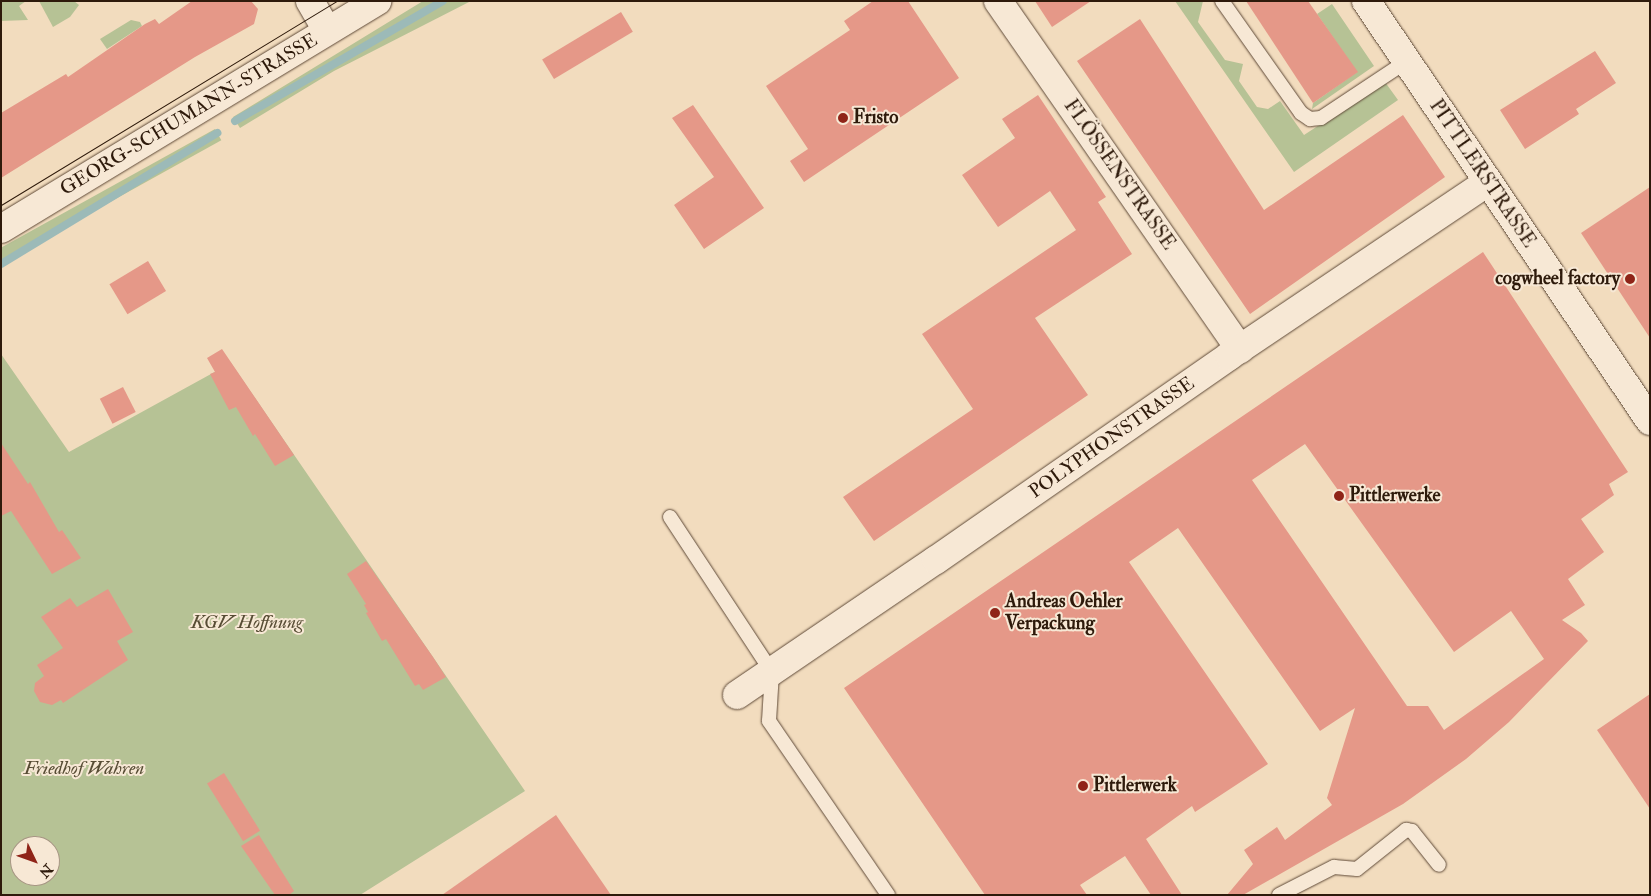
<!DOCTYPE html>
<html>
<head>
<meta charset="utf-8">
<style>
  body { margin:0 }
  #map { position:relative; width:1651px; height:896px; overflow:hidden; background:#f2dcbe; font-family:"IM FELL Double Pica",serif }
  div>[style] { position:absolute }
  .green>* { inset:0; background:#b6c295; transform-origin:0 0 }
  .stream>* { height:8px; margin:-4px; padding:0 4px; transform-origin:4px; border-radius:4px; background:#9cbab8 }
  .building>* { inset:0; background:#e59888; transform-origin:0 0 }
  .roads { filter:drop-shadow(0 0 1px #5f4a38) drop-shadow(0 0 1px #5f4a38) }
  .service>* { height:14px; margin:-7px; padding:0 7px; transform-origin:7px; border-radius:7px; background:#f7e8d5 }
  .minor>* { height:28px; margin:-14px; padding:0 14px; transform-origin:14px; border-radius:14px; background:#f7e8d5 }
  .tertiary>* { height:28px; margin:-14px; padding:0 14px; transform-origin:14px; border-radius:14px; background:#f7e8d5 }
  .tram>* { height:1px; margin:-0.5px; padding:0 0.5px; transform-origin:0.5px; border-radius:0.5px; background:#2e1a0b }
  .dots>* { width:14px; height:14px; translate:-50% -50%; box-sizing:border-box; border:2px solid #f7e8d5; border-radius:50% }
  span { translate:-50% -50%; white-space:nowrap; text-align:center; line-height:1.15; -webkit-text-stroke:4px #f7e8d5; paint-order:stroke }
  .street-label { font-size:19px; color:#2e1a0b }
  .poi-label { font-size:19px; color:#2e1a0b; font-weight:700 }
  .left { translate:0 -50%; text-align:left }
  .right { translate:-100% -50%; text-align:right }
  .park-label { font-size:19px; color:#574c34; font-style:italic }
  .frame { position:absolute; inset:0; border:2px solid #2e1a0b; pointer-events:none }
  .north { position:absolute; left:10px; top:836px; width:50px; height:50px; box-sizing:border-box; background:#f7e8d5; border:1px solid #a79684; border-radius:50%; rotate:132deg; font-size:14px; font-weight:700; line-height:20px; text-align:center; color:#2e1a0b }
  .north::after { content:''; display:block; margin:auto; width:18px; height:22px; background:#8f2418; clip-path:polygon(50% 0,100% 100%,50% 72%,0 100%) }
</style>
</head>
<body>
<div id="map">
  <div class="green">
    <div style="clip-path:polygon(1px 1px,26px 1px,19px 6px,28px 20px,1px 21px)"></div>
    <div style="clip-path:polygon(39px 1px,74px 1px,79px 5px,70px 17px,53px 27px)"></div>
    <div style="clip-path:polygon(423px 1px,471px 1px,334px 71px,240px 128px,233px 117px)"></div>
    <div style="clip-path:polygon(1175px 1px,1203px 1px,1198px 22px,1225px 60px,1243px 64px,1239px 81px,1257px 107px,1268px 109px,1280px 101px,1304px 135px,1385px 82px,1398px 100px,1294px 172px)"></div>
    <div style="clip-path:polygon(1332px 4px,1374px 66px,1312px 109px,1313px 103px,1357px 72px,1317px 14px)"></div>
    <div style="clip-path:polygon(131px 20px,140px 22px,142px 26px,107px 49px,100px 39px)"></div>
    <div style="left:215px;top:129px;width:13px;height:251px;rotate:61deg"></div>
    <div style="clip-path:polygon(evenodd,1px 354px,69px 452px,231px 363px,525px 791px,360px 895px,1px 895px,1px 354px,20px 846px,50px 846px,50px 876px,20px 876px,20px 846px)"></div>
  </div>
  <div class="stream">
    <div style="left:235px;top:121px;width:240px;rotate:-30deg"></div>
    <div style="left:1px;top:264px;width:253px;rotate:-31.2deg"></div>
  </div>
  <div class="building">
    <div style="clip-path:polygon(192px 1px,251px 1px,258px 9px,254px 24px,195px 57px,1px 178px,1px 113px,66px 74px,68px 77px,145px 24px,155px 19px,159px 24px)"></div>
    <div style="clip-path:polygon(873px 1px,908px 1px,959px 78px,804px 182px,790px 161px,808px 149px,766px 86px,850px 30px,844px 21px)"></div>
    <div style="clip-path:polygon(1035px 1px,1091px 1px,1052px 27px)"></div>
    <div style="clip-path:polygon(1246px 1px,1308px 1px,1358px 72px,1313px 103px)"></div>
    <div style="left:621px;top:12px;width:23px;height:92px;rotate:59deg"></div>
    <div style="clip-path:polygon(1140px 19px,1264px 210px,1403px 115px,1445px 177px,1250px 314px,1077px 61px)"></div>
    <div style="clip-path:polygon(1595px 51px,1616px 83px,1576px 109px,1579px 114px,1525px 149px,1500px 110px)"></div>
    <div style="clip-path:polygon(1038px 95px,1106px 197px,1098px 202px,1132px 254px,1035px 318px,1088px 395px,874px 541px,843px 497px,973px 409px,922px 334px,1076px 230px,1050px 191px,998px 227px,962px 175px,1015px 138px,1002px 119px)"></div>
    <div style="clip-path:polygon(693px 105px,764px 208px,704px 249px,674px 205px,714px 177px,672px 118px)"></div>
    <div style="clip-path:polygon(1650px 187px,1650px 338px,1581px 233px)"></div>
    <div style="clip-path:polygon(evenodd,1483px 252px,1628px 472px,1609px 484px,1614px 495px,1581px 519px,1604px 552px,1568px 579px,1585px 605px,1562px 620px,1581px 633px,1588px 641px,1509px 722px,1466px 759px,1403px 804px,1243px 895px,1227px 895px,1253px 864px,1244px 850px,1277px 827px,1285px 840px,1332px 805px,1327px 798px,1355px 708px,1320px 731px,1178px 528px,1129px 562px,1268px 764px,1195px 812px,1192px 806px,1146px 839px,1182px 895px,1151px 895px,1125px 856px,1080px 885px,1087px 895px,985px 895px,844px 688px,1483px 252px,1305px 444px,1454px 652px,1511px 611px,1544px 659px,1444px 730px,1428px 706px,1407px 706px,1252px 480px,1305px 444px)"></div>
    <div style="left:148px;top:261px;width:35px;height:45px;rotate:59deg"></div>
    <div style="clip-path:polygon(222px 349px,294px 455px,275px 466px,255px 434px,253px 436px,236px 407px,229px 410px,210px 374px,215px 372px,207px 358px)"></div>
    <div style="left:123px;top:387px;width:28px;height:26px;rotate:63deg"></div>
    <div style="clip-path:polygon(1px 443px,28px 484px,30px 482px,59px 532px,62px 530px,81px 558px,52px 574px,11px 511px,1px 516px)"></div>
    <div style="clip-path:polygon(366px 561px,433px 657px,446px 677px,423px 690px,419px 684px,415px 686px,386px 639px,382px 641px,366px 613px,368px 612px,364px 605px,366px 604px,347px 574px)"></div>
    <div style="clip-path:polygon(108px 589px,133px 632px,117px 641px,128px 660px,63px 703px,61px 700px,52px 705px,40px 702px,34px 691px,35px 683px,44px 676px,37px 665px,63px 648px,41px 617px,70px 598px,77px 607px)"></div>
    <div style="clip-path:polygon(1650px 694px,1650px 809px,1597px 730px)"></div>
    <div style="left:224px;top:773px;width:68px;height:20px;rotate:58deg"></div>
    <div style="clip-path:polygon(556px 815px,611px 895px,442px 895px)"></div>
    <div style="clip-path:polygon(259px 835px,294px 891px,289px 895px,275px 895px,241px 846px)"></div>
  </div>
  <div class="roads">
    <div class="service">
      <div style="left:1222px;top:1px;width:137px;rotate:54.8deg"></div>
      <div style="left:1301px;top:113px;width:11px;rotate:34deg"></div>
      <div style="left:1310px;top:119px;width:11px;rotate:-5deg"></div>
      <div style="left:1321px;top:118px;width:103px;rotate:-33.5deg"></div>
      <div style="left:670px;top:517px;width:186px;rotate:56.7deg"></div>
      <div style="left:772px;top:672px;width:49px;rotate:93.5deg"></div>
      <div style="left:769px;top:721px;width:211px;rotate:55.6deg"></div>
      <div style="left:1279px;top:895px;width:62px;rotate:-27deg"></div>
      <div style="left:1334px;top:867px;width:23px;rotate:5deg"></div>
      <div style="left:1357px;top:869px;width:63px;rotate:-38.5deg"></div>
      <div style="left:1406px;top:830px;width:6px;rotate:9deg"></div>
      <div style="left:1412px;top:831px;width:43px;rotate:51.5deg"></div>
    </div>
    <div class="minor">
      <div style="left:310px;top:1px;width:34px;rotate:60deg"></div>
      <div style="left:998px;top:1px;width:424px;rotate:55.2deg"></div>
      <div style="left:1366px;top:1px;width:507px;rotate:55.93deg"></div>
      <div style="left:737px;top:695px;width:240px;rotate:-34.2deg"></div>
      <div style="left:936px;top:560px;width:357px;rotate:-34.8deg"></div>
      <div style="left:1229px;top:356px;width:312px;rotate:-33.9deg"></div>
    </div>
    <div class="tertiary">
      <div style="left:1px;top:229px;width:440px;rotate:-31.2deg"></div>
    </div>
  </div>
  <div class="tram">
    <div style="left:1px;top:205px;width:393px;rotate:-31.3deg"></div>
  </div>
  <div class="dots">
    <div style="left:843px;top:118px;background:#8f2418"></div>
    <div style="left:1630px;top:279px;background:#8f2418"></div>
    <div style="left:1339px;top:496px;background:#8f2418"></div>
    <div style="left:995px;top:613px;background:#8f2418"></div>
    <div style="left:1083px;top:786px;background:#8f2418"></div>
  </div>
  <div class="street-label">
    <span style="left:189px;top:115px;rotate:-31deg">GEORG-SCHUMANN-STRASSE</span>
    <span style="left:1482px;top:174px;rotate:56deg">PITTLERSTRASSE</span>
    <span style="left:1119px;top:175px;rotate:55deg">FLÖSSENSTRASSE</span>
    <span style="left:1112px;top:438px;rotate:-35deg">POLYPHONSTRASSE</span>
  </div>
  <div class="poi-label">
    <span class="left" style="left:853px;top:118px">Fristo</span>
    <span class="right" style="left:1620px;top:279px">cogwheel factory</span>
    <span class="left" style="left:1349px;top:496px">Pittlerwerke</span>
    <span class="left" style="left:1005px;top:613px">Andreas Oehler<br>Verpackung</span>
    <span class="left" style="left:1093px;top:786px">Pittlerwerk</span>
  </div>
  <div class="park-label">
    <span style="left:247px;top:623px">KGV Hoffnung</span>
    <span style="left:84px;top:769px">Friedhof Wahren</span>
  </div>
  <div class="frame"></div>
  <div class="north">N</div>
</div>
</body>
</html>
